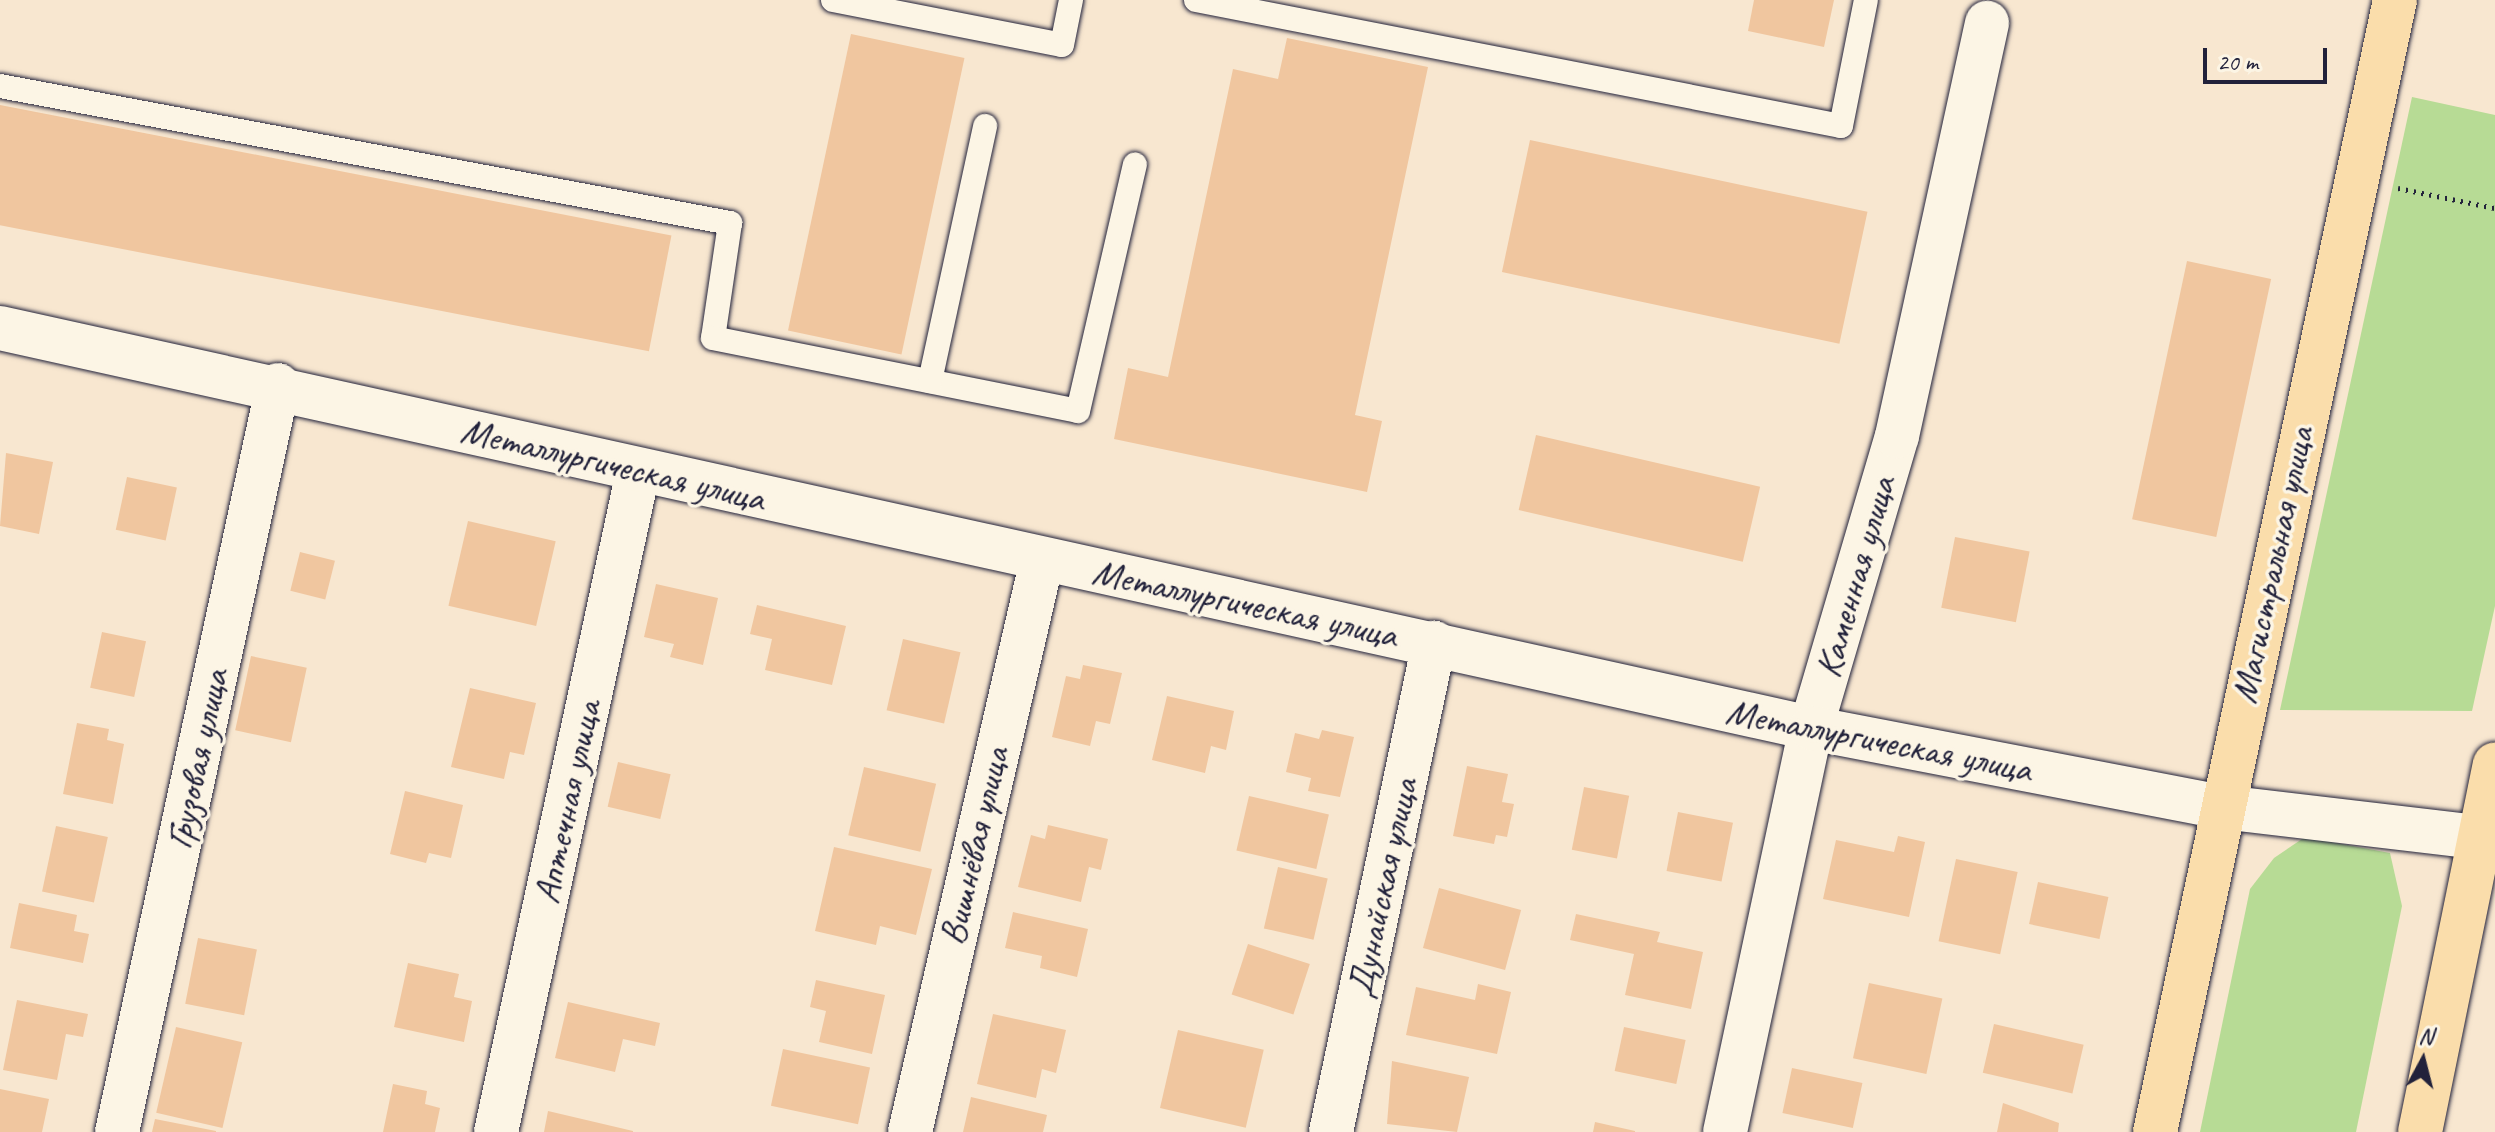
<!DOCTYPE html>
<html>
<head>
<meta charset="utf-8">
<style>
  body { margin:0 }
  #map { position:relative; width:2495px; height:1132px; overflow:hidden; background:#f8e7d0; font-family:Caveat,sans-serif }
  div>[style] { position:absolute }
  .green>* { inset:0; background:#b7db95 }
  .building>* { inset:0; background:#f0c69f; transform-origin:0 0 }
  .path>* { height:5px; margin-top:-2.5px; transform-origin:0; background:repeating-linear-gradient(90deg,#22223b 0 2px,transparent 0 8px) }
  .roads { filter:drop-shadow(0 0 2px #22223b) drop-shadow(0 0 2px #22223b) }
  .lane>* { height:24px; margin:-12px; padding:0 12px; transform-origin:12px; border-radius:12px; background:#fcf5e5 }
  .street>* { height:44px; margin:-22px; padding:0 22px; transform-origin:22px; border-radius:22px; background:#fcf5e5 }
  .secondary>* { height:44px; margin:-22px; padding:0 22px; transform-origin:22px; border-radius:22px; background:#fcf5e5 }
  .primary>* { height:44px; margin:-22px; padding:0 22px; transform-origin:22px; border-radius:22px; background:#faddab }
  span { translate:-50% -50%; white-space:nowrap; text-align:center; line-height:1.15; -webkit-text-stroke:7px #fcf5e5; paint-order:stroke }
  .street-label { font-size:38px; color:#22223b }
  .north { position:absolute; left:2383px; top:1020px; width:80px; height:80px; -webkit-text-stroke:6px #fcf5e5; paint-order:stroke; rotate:7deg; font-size:22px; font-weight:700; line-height:32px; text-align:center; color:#22223b }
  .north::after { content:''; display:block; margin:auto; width:28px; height:36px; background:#22223b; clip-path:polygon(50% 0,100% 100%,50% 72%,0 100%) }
  .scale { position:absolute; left:2203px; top:48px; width:124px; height:36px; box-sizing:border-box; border:4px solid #22223b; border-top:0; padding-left:10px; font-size:24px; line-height:28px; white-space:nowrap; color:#22223b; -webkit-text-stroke:6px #fcf5e5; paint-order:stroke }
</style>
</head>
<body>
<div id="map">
  <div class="green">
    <div style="clip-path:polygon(2412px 97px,2495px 115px,2495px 606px,2472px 711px,2280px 710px)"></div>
    <div style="clip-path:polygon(2305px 837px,2390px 853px,2402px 906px,2356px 1132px,2200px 1132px,2250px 889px,2274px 858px)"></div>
  </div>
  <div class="building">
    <div style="clip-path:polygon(1754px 0,1834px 0,1824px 47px,1748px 31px)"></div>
    <div style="left:851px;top:34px;width:116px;height:303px;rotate:12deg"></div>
    <div style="clip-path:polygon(1287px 38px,1428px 67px,1355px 415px,1382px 421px,1367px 492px,1114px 439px,1128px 368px,1168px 377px,1233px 69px,1278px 79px)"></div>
    <div style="left:0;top:105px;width:684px;height:118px;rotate:11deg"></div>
    <div style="left:1530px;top:140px;width:345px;height:135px;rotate:12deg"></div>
    <div style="left:2187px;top:261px;width:86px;height:264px;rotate:12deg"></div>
    <div style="left:1536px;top:435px;width:230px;height:77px;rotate:13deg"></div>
    <div style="clip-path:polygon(6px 453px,53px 462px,39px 534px,0 526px)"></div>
    <div style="left:127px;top:477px;width:51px;height:54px;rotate:12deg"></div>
    <div style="left:468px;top:521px;width:90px;height:87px;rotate:13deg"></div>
    <div style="left:1955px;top:537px;width:76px;height:72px;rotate:11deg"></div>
    <div style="left:300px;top:552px;width:36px;height:40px;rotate:14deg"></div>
    <div style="clip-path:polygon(656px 584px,718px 598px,703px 665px,670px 657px,674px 644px,644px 637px)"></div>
    <div style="clip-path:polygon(757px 605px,846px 626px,832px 685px,765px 670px,772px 639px,750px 634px)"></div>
    <div style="left:102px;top:632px;width:45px;height:57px;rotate:12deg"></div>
    <div style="left:903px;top:639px;width:59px;height:73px;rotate:13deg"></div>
    <div style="left:251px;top:656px;width:57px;height:76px;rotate:12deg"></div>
    <div style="clip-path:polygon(1083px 665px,1122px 673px,1110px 724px,1096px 721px,1090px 746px,1052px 737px,1066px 676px,1080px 679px)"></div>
    <div style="clip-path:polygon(470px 688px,536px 703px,524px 755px,510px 752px,504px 779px,451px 767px)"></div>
    <div style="clip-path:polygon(1167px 696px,1234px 711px,1226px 750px,1211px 746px,1205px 773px,1152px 760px)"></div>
    <div style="clip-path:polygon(77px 723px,109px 729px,107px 740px,124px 744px,113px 804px,63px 794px)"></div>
    <div style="clip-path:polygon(1322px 730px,1354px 737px,1340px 797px,1308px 791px,1311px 778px,1286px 772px,1295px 733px,1319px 739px)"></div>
    <div style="left:618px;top:762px;width:54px;height:46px;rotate:13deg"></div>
    <div style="clip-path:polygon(1467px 766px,1508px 774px,1502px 802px,1514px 804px,1507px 837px,1496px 835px,1494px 844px,1453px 836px)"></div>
    <div style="left:864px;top:767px;width:74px;height:70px;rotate:13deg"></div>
    <div style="left:1584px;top:787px;width:46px;height:64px;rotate:11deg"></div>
    <div style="clip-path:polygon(405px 791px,463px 805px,451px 858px,429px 853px,426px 863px,390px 854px)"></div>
    <div style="left:1249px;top:796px;width:82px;height:56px;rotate:13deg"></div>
    <div style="left:1678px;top:812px;width:56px;height:60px;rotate:11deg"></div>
    <div style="clip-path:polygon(1048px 825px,1108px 839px,1101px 870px,1089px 867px,1081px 902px,1018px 887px,1031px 835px,1045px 839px)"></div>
    <div style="left:56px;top:826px;width:53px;height:67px;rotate:12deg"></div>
    <div style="clip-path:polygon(1898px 836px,1925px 842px,1909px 917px,1823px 899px,1836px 840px,1894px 852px)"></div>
    <div style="clip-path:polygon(834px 847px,932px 869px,916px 935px,880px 926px,876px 945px,815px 931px)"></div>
    <div style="left:1956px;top:859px;width:63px;height:84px;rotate:12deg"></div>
    <div style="left:1278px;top:867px;width:51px;height:63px;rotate:13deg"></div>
    <div style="left:2038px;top:882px;width:72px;height:43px;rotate:12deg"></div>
    <div style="left:1439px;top:888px;width:85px;height:62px;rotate:15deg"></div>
    <div style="clip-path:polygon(19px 903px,77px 915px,74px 931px,89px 934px,83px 963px,10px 948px)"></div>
    <div style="clip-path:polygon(1013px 912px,1088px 929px,1077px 977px,1040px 968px,1042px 956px,1005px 948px)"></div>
    <div style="clip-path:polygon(1576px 914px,1660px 932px,1657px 942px,1703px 952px,1691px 1009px,1625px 995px,1634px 954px,1570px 940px)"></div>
    <div style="left:198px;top:938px;width:60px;height:67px;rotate:11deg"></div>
    <div style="left:1248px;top:944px;width:65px;height:53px;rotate:18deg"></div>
    <div style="clip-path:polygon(408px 963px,459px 974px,454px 997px,472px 1001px,464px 1042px,394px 1027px)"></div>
    <div style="clip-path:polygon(816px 980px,885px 995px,872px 1054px,819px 1042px,826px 1011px,810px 1007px)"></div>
    <div style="left:1869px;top:983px;width:75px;height:77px;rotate:12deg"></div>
    <div style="clip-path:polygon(1478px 984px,1511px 992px,1497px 1054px,1406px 1035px,1416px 987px,1475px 1000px)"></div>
    <div style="clip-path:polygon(17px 1000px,88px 1014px,83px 1037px,66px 1034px,57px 1080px,3px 1070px)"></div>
    <div style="clip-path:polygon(568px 1002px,660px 1023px,655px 1046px,623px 1039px,615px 1072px,555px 1058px)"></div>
    <div style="clip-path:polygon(993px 1014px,1066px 1030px,1056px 1073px,1042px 1069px,1036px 1098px,977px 1084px)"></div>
    <div style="left:1994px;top:1024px;width:92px;height:50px;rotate:13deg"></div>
    <div style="left:176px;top:1027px;width:68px;height:88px;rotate:13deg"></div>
    <div style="left:1624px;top:1027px;width:63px;height:45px;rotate:12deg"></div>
    <div style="left:1178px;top:1030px;width:88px;height:80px;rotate:13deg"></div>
    <div style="left:783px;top:1049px;width:89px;height:58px;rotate:12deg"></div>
    <div style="clip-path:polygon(1392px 1061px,1469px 1077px,1457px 1132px,1387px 1124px)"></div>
    <div style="left:1792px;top:1068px;width:72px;height:46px;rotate:12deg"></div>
    <div style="clip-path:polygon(393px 1084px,427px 1091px,425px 1104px,440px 1108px,435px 1132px,383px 1132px)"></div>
    <div style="clip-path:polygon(0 1089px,49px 1099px,42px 1132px,0 1132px)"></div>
    <div style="clip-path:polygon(971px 1097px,1047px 1115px,1043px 1132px,963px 1132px)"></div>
    <div style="clip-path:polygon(2003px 1103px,2059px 1123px,2058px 1132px,1997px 1132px)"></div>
    <div style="clip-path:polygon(548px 1111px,633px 1131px,633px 1132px,544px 1132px)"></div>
    <div style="clip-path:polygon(155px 1119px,216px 1131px,216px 1132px,152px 1132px)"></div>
    <div style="clip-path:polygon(1595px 1122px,1635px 1131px,1635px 1132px,1593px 1132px)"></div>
  </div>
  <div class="path">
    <div style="left:2398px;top:188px;width:99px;rotate:11.7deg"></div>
  </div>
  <div class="roads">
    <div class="lane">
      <div style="left:833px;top:0;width:233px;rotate:11.1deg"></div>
      <div style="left:1062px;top:45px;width:46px;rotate:-78.7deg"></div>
      <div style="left:1196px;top:0;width:657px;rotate:11.05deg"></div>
      <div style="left:1841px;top:126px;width:128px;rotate:-78.8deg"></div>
      <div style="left:0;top:86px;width:743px;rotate:10.63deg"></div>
      <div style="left:730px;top:223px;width:116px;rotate:98.4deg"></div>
      <div style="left:713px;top:338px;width:372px;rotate:11.3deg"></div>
      <div style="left:1078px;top:411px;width:253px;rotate:-77deg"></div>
      <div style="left:930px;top:381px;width:261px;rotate:-77.8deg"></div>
    </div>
    <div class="street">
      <div style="left:117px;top:1132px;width:764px;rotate:-77.84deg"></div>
      <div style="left:496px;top:1132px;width:675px;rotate:-77.86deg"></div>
      <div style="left:910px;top:1132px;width:587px;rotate:-77.01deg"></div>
      <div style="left:1331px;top:1132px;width:500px;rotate:-78.1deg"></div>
      <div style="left:1725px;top:1132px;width:413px;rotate:-78deg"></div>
      <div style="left:1811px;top:728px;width:304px;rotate:-73.6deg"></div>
      <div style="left:1897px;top:436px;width:423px;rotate:-77.7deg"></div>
    </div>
    <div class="secondary">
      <div style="left:0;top:328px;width:1855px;rotate:12.46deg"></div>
      <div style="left:1811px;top:728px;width:419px;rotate:10.9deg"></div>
      <div style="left:2222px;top:807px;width:259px;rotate:6.7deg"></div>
    </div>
    <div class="primary">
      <div style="left:2155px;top:1132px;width:1157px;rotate:-78.03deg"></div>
      <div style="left:2420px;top:1132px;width:375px;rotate:-78.5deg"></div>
    </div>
  </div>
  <div class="street-label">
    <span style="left:613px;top:464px;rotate:13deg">Металлургическая улица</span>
    <span style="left:2272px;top:565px;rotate:-78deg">Магистральная улица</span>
    <span style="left:1855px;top:577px;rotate:-74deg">Каменная улица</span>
    <span style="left:1245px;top:603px;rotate:12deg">Металлургическая улица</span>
    <span style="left:1879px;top:740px;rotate:11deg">Металлургическая улица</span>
    <span style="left:197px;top:759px;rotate:-78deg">Грузовая улица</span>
    <span style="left:567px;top:802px;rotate:-78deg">Аптечная улица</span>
    <span style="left:974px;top:846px;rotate:-77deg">Вишнёвая улица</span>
    <span style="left:1382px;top:888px;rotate:-78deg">Дунайская улица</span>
  </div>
  <div class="north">N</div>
  <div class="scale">20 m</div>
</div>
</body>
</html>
